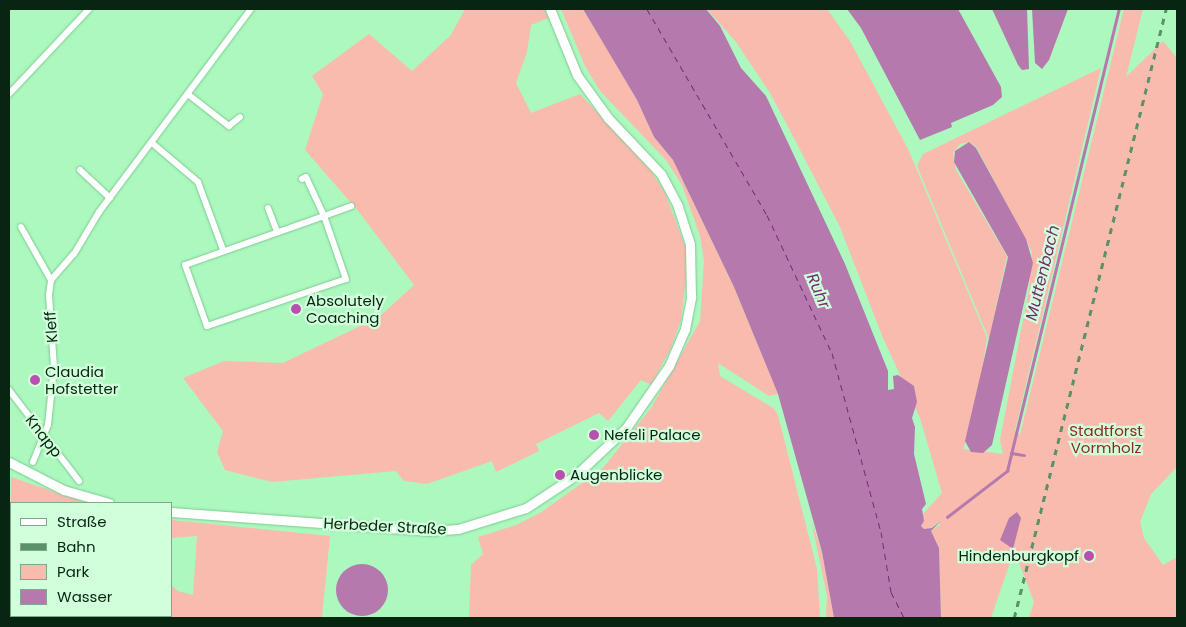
<!DOCTYPE html>
<html>
<head>
<meta charset="utf-8">
<style>
  body { margin:0 }
  #map { position:relative; width:1186px; height:627px; overflow:hidden; background:#acf8bf; font-family:Poppins,sans-serif }
  div>[style] { position:absolute }
  .green>* { inset:0; background:#f9bbae }
  .water>* { inset:0; background:#b679ad }
  .round { border-radius:50% }
  .stream>* { height:2.5px; margin:-1.25px; padding:0 1.25px; transform-origin:1.25px; border-radius:1.25px; background:#b679ad }
  .ferry>* { height:1px; margin-top:-0.5px; transform-origin:0; background:repeating-linear-gradient(90deg,#752c6e 0 6px,transparent 0 11px) }
  .roads { filter:drop-shadow(0 0 1px #7ec992) drop-shadow(0 0 1px #7ec992) }
  .minor>* { height:6px; margin:-3px; padding:0 3px; transform-origin:3px; border-radius:3px; background:#fff }
  .secondary>* { height:9px; margin:-4.5px; padding:0 4.5px; transform-origin:4.5px; border-radius:4.5px; background:#fff }
  .rail>* { height:2.5px; margin-top:-1.25px; transform-origin:0; background:repeating-linear-gradient(90deg,#5a9169 0 6px,transparent 0 12px) }
  .dots>* { width:14px; height:14px; translate:-50% -50%; box-sizing:border-box; border:2px solid #d1fedb; border-radius:50% }
  span { translate:-50% -50%; white-space:nowrap; text-align:center; line-height:1.15; -webkit-text-stroke:4.5px #d1fedb; paint-order:stroke }
  .poi-label { font-size:15px; color:#062611 }
  .left { translate:0 -50%; text-align:left }
  .right { translate:-100% -50%; text-align:right }
  .street-label { font-size:15px; color:#062611 }
  .park-label { font-size:15px; color:#8b2b1b }
  .water-label { font-size:16px; color:#752c6e; font-style:italic }
  .frame { position:absolute; inset:0; border:10px solid #062611; pointer-events:none }
  .legend { position:absolute; left:10px; top:502px; width:162px; height:115px; box-sizing:border-box; background:#d1fedb; border:1px solid #80a88a; margin:0; padding:6px 9px; list-style:none; font-size:15px; color:#062611 }
  .legend li { display:flex; align-items:center; gap:10px; height:25px }
  .legend b { width:25px; border:1px solid #80a88a }
</style>
</head>
<body>
<div id="map">
  <div class="green">
    <div style="clip-path:polygon(465px 9px,544px 9px,548px 18px,531px 25px,527px 52px,516px 83px,531px 113px,580px 94px,650px 169px,665px 193px,685px 246px,687px 271px,681px 320px,671px 348px,651px 385px,641px 380px,608px 421px,599px 413px,536px 444px,539px 451px,496px 472px,492px 461px,427px 484px,404px 481px,396px 471px,272px 482px,225px 470px,217px 452px,223px 431px,183px 378px,224px 361px,283px 363px,379px 317px,414px 285px,359px 212px,305px 150px,323px 94px,312px 76px,369px 34px,412px 71px,451px 35px)"></div>
    <div style="clip-path:polygon(561px 9px,583px 9px,637px 100px,654px 137px,673px 160px,734px 287px,778px 394px,769px 396px,718px 363px,720px 376px,773px 408px,778px 415px,817px 569px,820px 618px,469px 618px,471px 565px,483px 554px,478px 537px,516px 525px,540px 513px,603px 468px,651px 408px,700px 321px,704px 261px,700px 236px,682px 185px,666px 160px,600px 91px,585px 66px)"></div>
    <div style="clip-path:polygon(707px 9px,827px 9px,850px 41px,909px 151px,987px 338px,974px 420px,963px 449px,1003px 454px,1000px 440px,1029px 289px,1032px 252px,977px 148px,970px 142px,960px 144px,953px 153px,956px 170px,1007px 256px,989px 339px,917px 166px,923px 154px,1101px 68px,1015px 431px,1020px 435px,1124px 9px,1143px 9px,1126px 77px,1163px 41px,1177px 58px,1177px 467px,1151px 494px,1140px 522px,1144px 538px,1163px 565px,1177px 557px,1177px 618px,1029px 618px,1034px 602px,1011px 542px,1014px 551px,991px 618px,941px 618px,939px 548px,931px 531px,940px 525px,939px 522px,932px 528px,924px 529px,921px 526px,924px 521px,922px 515px,942px 493px,920px 418px,883px 338px,840px 227px,796px 142px,770px 93px,736px 42px)"></div>
    <div style="clip-path:polygon(11px 477px,87px 503px,11px 503px,11px 616px,171px 616px,171px 585px,178px 591px,193px 595px,197px 536px,171px 538px,171px 520px,330px 536px,322px 617px,331px 618px,9px 618px)"></div>
    <div style="clip-path:polygon(811px 520px,822px 552px,834px 618px,826px 618px,827px 596px)"></div>
  </div>
  <div class="water">
    <div style="clip-path:polygon(583px 9px,706px 9px,720px 26px,741px 68px,766px 96px,845px 264px,888px 371px,888px 390px,894px 389px,893px 376px,898px 375px,914px 386px,917px 402px,912px 418px,915px 427px,914px 454px,926px 504px,922px 509px,924px 521px,921px 526px,924px 529px,932px 528px,941px 521px,931px 531px,939px 548px,941px 618px,834px 618px,822px 552px,778px 394px,734px 287px,673px 160px,654px 137px,637px 100px)"></div>
    <div style="clip-path:polygon(847px 9px,958px 9px,1001px 87px,1002px 97px,993px 105px,951px 123px,952px 127px,920px 140px,861px 28px)"></div>
    <div style="clip-path:polygon(992px 9px,1027px 9px,1029px 69px,1022px 70px,1018px 65px)"></div>
    <div style="clip-path:polygon(1032px 9px,1068px 9px,1049px 60px,1042px 69px,1035px 63px)"></div>
    <div style="clip-path:polygon(969px 142px,976px 148px,1026px 239px,1033px 263px,992px 445px,983px 453px,971px 452px,965px 441px,1008px 257px,954px 162px,955px 151px)"></div>
    <div style="clip-path:polygon(1017px 512px,1021px 518px,1013px 549px,1000px 540px,1009px 518px)"></div>
    <div class="round" style="left:336px;top:564px;width:52px;height:52px"></div>
  </div>
  <div class="stream">
    <div style="left:1011px;top:453px;width:13px;rotate:9deg"></div>
    <div style="left:947px;top:517px;width:76px;rotate:-37.5deg"></div>
    <div style="left:1007px;top:471px;width:475px;rotate:-76.4deg"></div>
  </div>
  <div class="ferry">
    <div style="left:647px;top:9px;width:238px;rotate:59.8deg"></div>
    <div style="left:767px;top:215px;width:153px;rotate:64.8deg"></div>
    <div style="left:832px;top:353px;width:186px;rotate:74.7deg"></div>
    <div style="left:881px;top:532px;width:61px;rotate:80.5deg"></div>
    <div style="left:891px;top:592px;width:29px;rotate:63deg"></div>
  </div>
  <div class="roads">
    <div class="minor">
      <div style="left:9px;top:94px;width:117px;rotate:-46.7deg"></div>
      <div style="left:189px;top:95px;width:51px;rotate:37.8deg"></div>
      <div style="left:229px;top:126px;width:14px;rotate:-39deg"></div>
      <div style="left:152px;top:143px;width:60px;rotate:40.3deg"></div>
      <div style="left:198px;top:182px;width:72px;rotate:69.8deg"></div>
      <div style="left:80px;top:170px;width:41px;rotate:43deg"></div>
      <div style="left:302px;top:179px;width:4px;rotate:-27deg"></div>
      <div style="left:306px;top:177px;width:43px;rotate:65.2deg"></div>
      <div style="left:324px;top:216px;width:29px;rotate:-20deg"></div>
      <div style="left:268px;top:208px;width:26px;rotate:69deg"></div>
      <div style="left:324px;top:216px;width:67px;rotate:70.8deg"></div>
      <div style="left:346px;top:279px;width:147px;rotate:161.3deg"></div>
      <div style="left:207px;top:326px;width:65px;rotate:-109.8deg"></div>
      <div style="left:185px;top:265px;width:147px;rotate:-19.4deg"></div>
      <div style="left:21px;top:227px;width:61px;rotate:60.5deg"></div>
      <div style="left:9px;top:390px;width:115px;rotate:52.4deg"></div>
      <div style="left:33px;top:462px;width:40px;rotate:-68deg"></div>
      <div style="left:48px;top:425px;width:58px;rotate:-84.1deg"></div>
      <div style="left:54px;top:367px;width:72px;rotate:-94deg"></div>
      <div style="left:49px;top:295px;width:15px;rotate:-82deg"></div>
      <div style="left:51px;top:280px;width:35px;rotate:-49deg"></div>
      <div style="left:74px;top:254px;width:49px;rotate:-59.2deg"></div>
      <div style="left:99px;top:212px;width:254px;rotate:-53.2deg"></div>
    </div>
    <div class="secondary">
      <div style="left:9px;top:462px;width:62px;rotate:27deg"></div>
      <div style="left:64px;top:490px;width:47px;rotate:16.1deg"></div>
      <div style="left:171px;top:512px;width:260px;rotate:4.2deg"></div>
      <div style="left:430px;top:531px;width:28px;rotate:-4deg"></div>
      <div style="left:458px;top:529px;width:71px;rotate:-17.2deg"></div>
      <div style="left:526px;top:508px;width:60px;rotate:-33.4deg"></div>
      <div style="left:576px;top:475px;width:69px;rotate:-43.2deg"></div>
      <div style="left:626px;top:428px;width:75px;rotate:-55.3deg"></div>
      <div style="left:669px;top:366px;width:40px;rotate:-66.6deg"></div>
      <div style="left:685px;top:329px;width:33px;rotate:-79deg"></div>
      <div style="left:691px;top:297px;width:53px;rotate:-91.1deg"></div>
      <div style="left:690px;top:244px;width:40px;rotate:-108deg"></div>
      <div style="left:678px;top:206px;width:36px;rotate:-118deg"></div>
      <div style="left:661px;top:174px;width:77px;rotate:-133.4deg"></div>
      <div style="left:608px;top:118px;width:53px;rotate:-125.8deg"></div>
      <div style="left:577px;top:75px;width:71px;rotate:-112.2deg"></div>
    </div>
  </div>
  <div class="rail">
    <div style="left:1014px;top:618px;width:628px;rotate:-75.99deg"></div>
  </div>
  <div class="dots">
    <div style="left:296px;top:309px;background:#ba4faf"></div>
    <div style="left:35px;top:380px;background:#ba4faf"></div>
    <div style="left:594px;top:435px;background:#ba4faf"></div>
    <div style="left:560px;top:475px;background:#ba4faf"></div>
    <div style="left:1089px;top:556px;background:#ba4faf"></div>
  </div>
  <div class="poi-label">
    <span class="left" style="left:306px;top:309px">Absolutely<br>Coaching</span>
    <span class="left" style="left:45px;top:380px">Claudia<br>Hofstetter</span>
    <span class="left" style="left:604px;top:435px">Nefeli Palace</span>
    <span class="left" style="left:570px;top:475px">Augenblicke</span>
    <span class="right" style="left:1079px;top:556px">Hindenburgkopf</span>
  </div>
  <div class="street-label">
    <span style="left:51px;top:327px;rotate:-94deg">Kleff</span>
    <span style="left:44px;top:436px;rotate:52deg">Knapp</span>
    <span style="left:385px;top:526px;rotate:3deg">Herbeder Straße</span>
  </div>
  <div class="park-label">
    <span style="left:1106px;top:439px">Stadtforst<br>Vormholz</span>
  </div>
  <div class="water-label">
    <span style="left:1043px;top:273px;rotate:-76deg">Muttenbach</span>
    <span style="left:818px;top:291px;rotate:67deg">Ruhr</span>
  </div>
  <div class="frame"></div>
  <ul class="legend">
  <li><b style="height:6px;background:#fff"></b>Straße</li>
  <li><b style="height:6px;background:#5a9169"></b>Bahn</li>
  <li><b style="height:14px;background:#f9bbae"></b>Park</li>
  <li><b style="height:14px;background:#b679ad"></b>Wasser</li>
  </ul>
</div>
</body>
</html>
